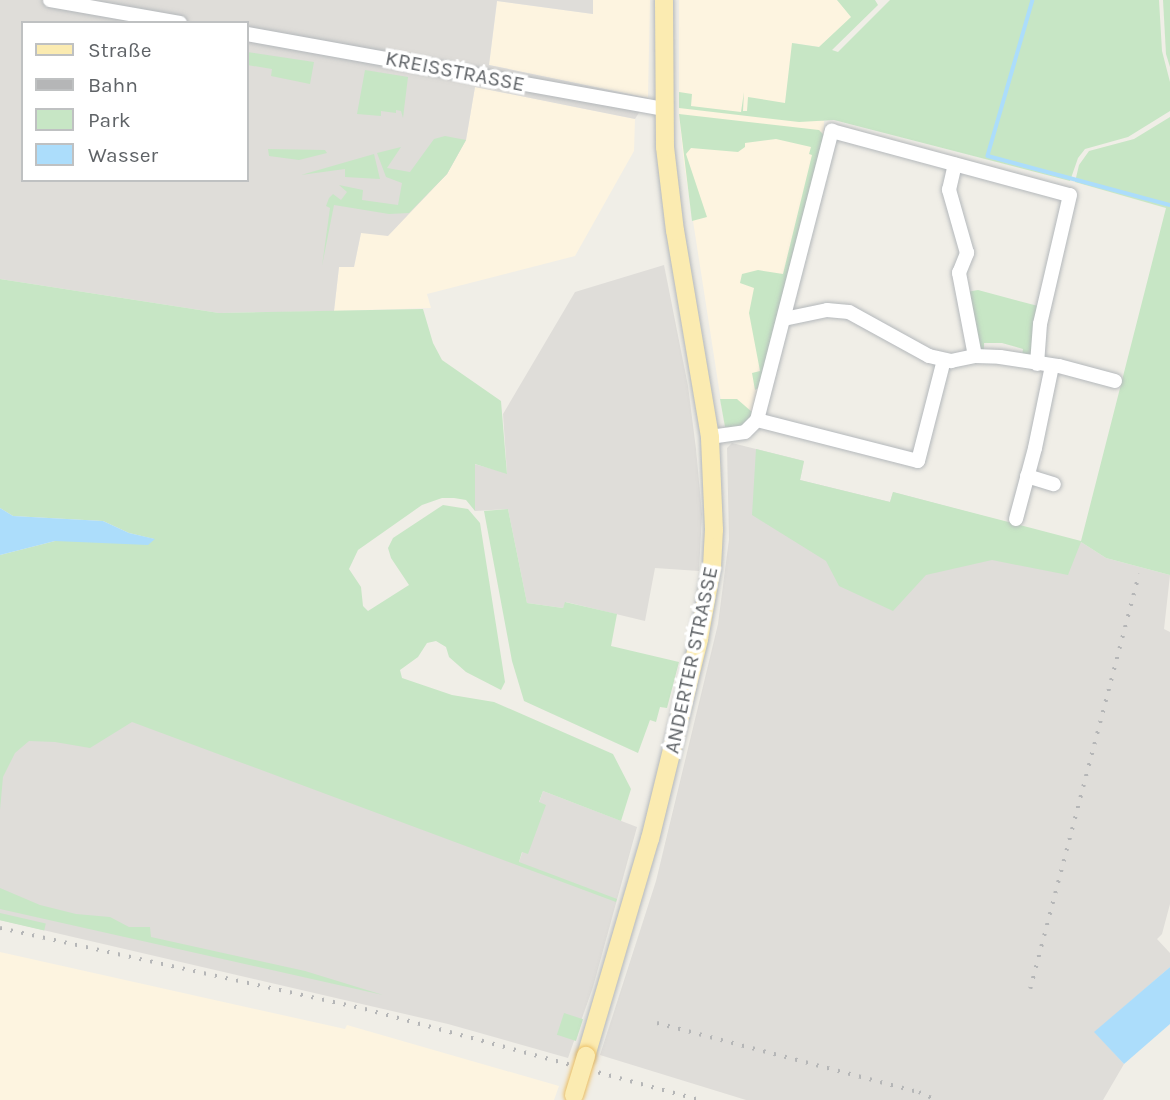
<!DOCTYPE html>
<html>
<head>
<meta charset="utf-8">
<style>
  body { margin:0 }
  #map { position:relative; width:1170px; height:1100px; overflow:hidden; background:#f0eee7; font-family:Karla,sans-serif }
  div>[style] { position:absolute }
  .commercial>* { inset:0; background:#fdf4e0 }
  .industrial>* { inset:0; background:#dfddd9 }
  .green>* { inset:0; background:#c7e6c5; transform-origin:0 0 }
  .water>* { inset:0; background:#acddfb }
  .stream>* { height:3.5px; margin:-1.75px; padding:0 1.75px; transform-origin:1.75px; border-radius:1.75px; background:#acddfb }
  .roads { filter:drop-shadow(0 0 2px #b4b8bb) drop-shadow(0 0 2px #b4b8bb) }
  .minor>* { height:14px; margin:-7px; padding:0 7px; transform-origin:7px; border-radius:7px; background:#fff }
  .major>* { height:18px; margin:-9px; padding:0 9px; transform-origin:9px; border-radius:9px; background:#fbebb1 }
  .rail>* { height:3.5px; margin-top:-1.75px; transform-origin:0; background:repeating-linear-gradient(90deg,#b5b6b7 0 2px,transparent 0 11px) }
  .bridges { filter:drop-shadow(0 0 2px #ebbf65) drop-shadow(0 0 2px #ebbf65) }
  .major-bridge>* { height:18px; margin:-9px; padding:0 9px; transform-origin:9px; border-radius:9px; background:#fbebb1 }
  span { translate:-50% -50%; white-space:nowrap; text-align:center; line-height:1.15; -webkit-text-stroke:7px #fff; paint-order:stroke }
  .street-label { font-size:21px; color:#5f6367 }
  .legend { position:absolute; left:21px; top:21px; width:228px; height:161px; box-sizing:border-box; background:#fff; border:2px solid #bfc1c2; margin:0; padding:9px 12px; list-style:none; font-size:21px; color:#5f6367 }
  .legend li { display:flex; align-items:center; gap:14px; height:35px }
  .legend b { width:35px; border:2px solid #bfc1c2 }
</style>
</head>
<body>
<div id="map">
  <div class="commercial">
    <div style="clip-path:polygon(593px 0,650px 0,648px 98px,489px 65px,497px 1px,593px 14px)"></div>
    <div style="clip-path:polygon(679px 0,837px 0,852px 17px,819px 47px,793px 43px,783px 120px,824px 121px,824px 135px,752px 412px,725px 427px,684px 163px,679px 114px)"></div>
    <div style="clip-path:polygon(475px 87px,635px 119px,634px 151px,575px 256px,427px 294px,431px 308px,334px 311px,339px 267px,354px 267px,361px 233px,409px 213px,447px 174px,466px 140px)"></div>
    <div style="clip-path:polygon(0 952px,345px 1029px,347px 1025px,559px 1086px,554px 1100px,0 1100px)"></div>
  </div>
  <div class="industrial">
    <div style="clip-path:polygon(evenodd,0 0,593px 0,593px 14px,497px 1px,489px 65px,648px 98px,635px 119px,475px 87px,466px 140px,447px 174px,388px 236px,361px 233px,354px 267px,339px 267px,334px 311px,219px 313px,0 279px,0 0,23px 23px,247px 23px,247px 180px,23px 180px,23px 23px)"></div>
    <div style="clip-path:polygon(664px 265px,688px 386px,696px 449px,702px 514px,699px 571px,655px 568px,645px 621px,566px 602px,563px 608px,527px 603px,508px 509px,475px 511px,474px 464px,507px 473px,503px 414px,575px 292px)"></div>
    <div style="clip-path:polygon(732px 443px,804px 461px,800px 480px,890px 502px,893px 492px,1081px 542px,1106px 558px,1170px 575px,1164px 629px,1170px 632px,1170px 904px,1162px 934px,1157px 939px,1170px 953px,1170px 967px,1095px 1032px,1124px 1064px,1103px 1100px,746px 1100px,600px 1055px,656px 881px,718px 624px,729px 539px,727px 448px)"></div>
    <div style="clip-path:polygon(27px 683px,519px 862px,543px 791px,637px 827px,593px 987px,568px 1058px,448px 1024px,0 920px,0 762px)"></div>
  </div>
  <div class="green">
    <div style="clip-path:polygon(837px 0,875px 0,878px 5px,832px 50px,838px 52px,890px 0,1159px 0,1162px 51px,1170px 82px,1170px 111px,1128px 137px,1085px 149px,1078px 158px,1070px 181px,834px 120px,799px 122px,679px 108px,679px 92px,692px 94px,691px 106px,741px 112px,744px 92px,743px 111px,747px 111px,748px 97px,785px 103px,792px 43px,819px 47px,851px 17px)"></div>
    <div style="clip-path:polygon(1163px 0,1170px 0,1170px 67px,1166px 54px)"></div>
    <div style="clip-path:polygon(247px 52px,314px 62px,310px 84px,271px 76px,272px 69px,247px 65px)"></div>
    <div style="clip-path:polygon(365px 70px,408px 77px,403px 118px,401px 111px,396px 110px,396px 113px,381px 111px,381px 116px,357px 114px)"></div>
    <div style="clip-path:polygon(679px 114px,819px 130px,824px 135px,763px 385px,755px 390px,752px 373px,760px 371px,749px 313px,754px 288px,740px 283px,742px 274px,758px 270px,783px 274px,812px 155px,809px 154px,811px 147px,776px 139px,745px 143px,745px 147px,738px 152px,691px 148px,686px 154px,707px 217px,692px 221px)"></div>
    <div style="clip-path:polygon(1170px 117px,1170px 575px,1106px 558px,1081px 542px,1068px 575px,992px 560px,926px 575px,893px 611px,839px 586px,826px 561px,752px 515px,756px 449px,804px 461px,800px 480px,890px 502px,893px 492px,1081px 541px,1166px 208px,1075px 182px,1079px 165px,1089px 151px,1134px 139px)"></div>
    <div style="clip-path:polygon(445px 136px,466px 140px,447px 174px,409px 213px,389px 214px,334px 205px,322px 266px,330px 208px,326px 206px,329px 198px,333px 194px,341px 200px,347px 192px,339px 185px,363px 190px,362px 200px,398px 205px,402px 183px,386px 177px,377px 153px,401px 147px,387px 168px,410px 172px,434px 139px)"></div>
    <div style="clip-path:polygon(268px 149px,325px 150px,327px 153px,299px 160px,269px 156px)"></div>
    <div style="clip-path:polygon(374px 154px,380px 179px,345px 177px,345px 169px,301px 175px)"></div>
    <div style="clip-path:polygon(0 279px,219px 313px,423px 309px,433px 343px,442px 360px,501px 401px,507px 474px,475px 464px,475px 511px,466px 500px,454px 498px,442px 498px,422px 505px,358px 550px,349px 569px,361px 587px,363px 606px,368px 611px,409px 585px,391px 558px,388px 548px,393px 538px,443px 505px,468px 509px,480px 523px,505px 682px,501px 690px,466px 672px,449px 657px,446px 647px,436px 641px,427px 643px,418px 657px,400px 670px,402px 678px,452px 695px,494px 702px,613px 754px,631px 789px,621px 821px,543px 791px,539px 802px,546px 805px,528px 854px,522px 852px,519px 862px,617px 899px,616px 902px,132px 722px,90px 748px,55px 742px,29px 741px,15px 753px,3px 777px,0 810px,0 555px,55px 541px,154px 539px,129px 533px,103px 521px,13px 516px,0 508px)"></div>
    <div style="clip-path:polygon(978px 290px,1038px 306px,1031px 356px,1022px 356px,1023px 349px,1002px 343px,984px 343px,984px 351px,980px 349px,967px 292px)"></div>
    <div style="clip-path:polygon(720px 399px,737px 399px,752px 412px,751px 416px,741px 426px,733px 429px,725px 427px)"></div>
    <div style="clip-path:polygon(508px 509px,527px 603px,563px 608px,565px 602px,617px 614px,611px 646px,679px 662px,667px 708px,660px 707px,656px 722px,650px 720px,638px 753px,524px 701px,512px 661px,484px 511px)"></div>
    <div style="clip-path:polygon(0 888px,40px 905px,76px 914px,110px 917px,129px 927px,150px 927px,151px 937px,305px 971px,383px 995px,0 909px)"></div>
    <div style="left:0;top:913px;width:47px;height:7px;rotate:13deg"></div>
    <div style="left:564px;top:1013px;width:20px;height:23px;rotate:18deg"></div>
  </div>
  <div class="water">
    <div style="clip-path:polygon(0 508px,13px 516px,103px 521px,129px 533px,155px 539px,148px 545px,55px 541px,0 555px)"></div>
    <div style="clip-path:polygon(1170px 967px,1170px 1024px,1124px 1064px,1094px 1032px)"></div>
  </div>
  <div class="stream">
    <div style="left:1033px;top:0;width:162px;rotate:106.1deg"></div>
    <div style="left:988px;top:156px;width:188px;rotate:15.1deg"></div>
  </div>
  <div class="roads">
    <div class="minor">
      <div style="left:50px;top:0;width:132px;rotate:10deg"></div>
      <div style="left:247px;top:34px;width:423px;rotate:10.2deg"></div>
      <div style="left:784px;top:319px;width:44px;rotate:-11.8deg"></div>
      <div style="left:827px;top:310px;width:22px;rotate:5deg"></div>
      <div style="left:849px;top:312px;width:91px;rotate:28.8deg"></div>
      <div style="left:929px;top:356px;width:23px;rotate:13deg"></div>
      <div style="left:951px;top:361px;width:25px;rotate:-12deg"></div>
      <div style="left:975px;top:356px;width:85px;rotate:-100.9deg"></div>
      <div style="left:959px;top:273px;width:22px;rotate:-68deg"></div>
      <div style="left:967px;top:253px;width:66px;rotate:-105.9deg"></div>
      <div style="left:949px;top:190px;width:26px;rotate:-77deg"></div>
      <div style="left:975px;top:356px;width:25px;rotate:2deg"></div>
      <div style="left:1000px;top:357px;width:60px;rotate:8.7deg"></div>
      <div style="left:1059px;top:366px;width:58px;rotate:15deg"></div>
      <div style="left:757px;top:420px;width:166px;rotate:14.3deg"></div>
      <div style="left:918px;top:461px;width:104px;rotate:-75.6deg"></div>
      <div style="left:710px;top:437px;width:35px;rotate:-8deg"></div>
      <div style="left:745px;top:432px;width:17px;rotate:-45deg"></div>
      <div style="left:757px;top:420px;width:299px;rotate:-75.5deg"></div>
      <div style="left:832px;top:131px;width:246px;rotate:15.1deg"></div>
      <div style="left:1070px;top:195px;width:132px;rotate:103.1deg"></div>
      <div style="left:1040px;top:324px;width:40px;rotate:94.3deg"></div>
      <div style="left:1027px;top:476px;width:28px;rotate:17deg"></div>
      <div style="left:1016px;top:519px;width:73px;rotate:-75deg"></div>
      <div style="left:1035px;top:448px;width:84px;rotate:-78.3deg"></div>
    </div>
    <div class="major">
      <div style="left:586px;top:1056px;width:226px;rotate:-73.6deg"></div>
      <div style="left:650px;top:839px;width:206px;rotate:-76.2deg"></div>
      <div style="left:699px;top:639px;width:73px;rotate:-79.8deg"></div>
      <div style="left:712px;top:567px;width:37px;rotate:-87deg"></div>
      <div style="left:714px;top:530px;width:93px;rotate:-92.5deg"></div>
      <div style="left:710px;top:437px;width:209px;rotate:-99.6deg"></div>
      <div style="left:675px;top:231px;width:85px;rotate:-96.8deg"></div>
      <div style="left:665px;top:147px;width:147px;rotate:-90.4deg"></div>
    </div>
  </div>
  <div class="rail">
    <div style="left:0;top:928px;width:374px;rotate:12.5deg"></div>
    <div style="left:365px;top:1009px;width:348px;rotate:15.2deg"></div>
    <div style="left:1030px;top:989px;width:429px;rotate:-75.3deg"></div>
    <div style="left:657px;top:1023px;width:271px;rotate:14.8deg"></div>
    <div style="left:919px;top:1092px;width:19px;rotate:25deg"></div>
  </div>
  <div class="bridges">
    <div class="major-bridge">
      <div style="left:574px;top:1095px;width:41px;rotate:-72.9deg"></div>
    </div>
  </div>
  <div class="street-label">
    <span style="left:455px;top:71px;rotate:11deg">KREISSTRASSE</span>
    <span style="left:691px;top:660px;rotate:-78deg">ANDERTER STRASSE</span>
  </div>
  <ul class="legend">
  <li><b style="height:9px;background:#fbebb1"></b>Straße</li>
  <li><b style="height:9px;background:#b5b6b7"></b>Bahn</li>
  <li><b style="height:19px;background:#c7e6c5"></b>Park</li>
  <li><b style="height:19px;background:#acddfb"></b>Wasser</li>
  </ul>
</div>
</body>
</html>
